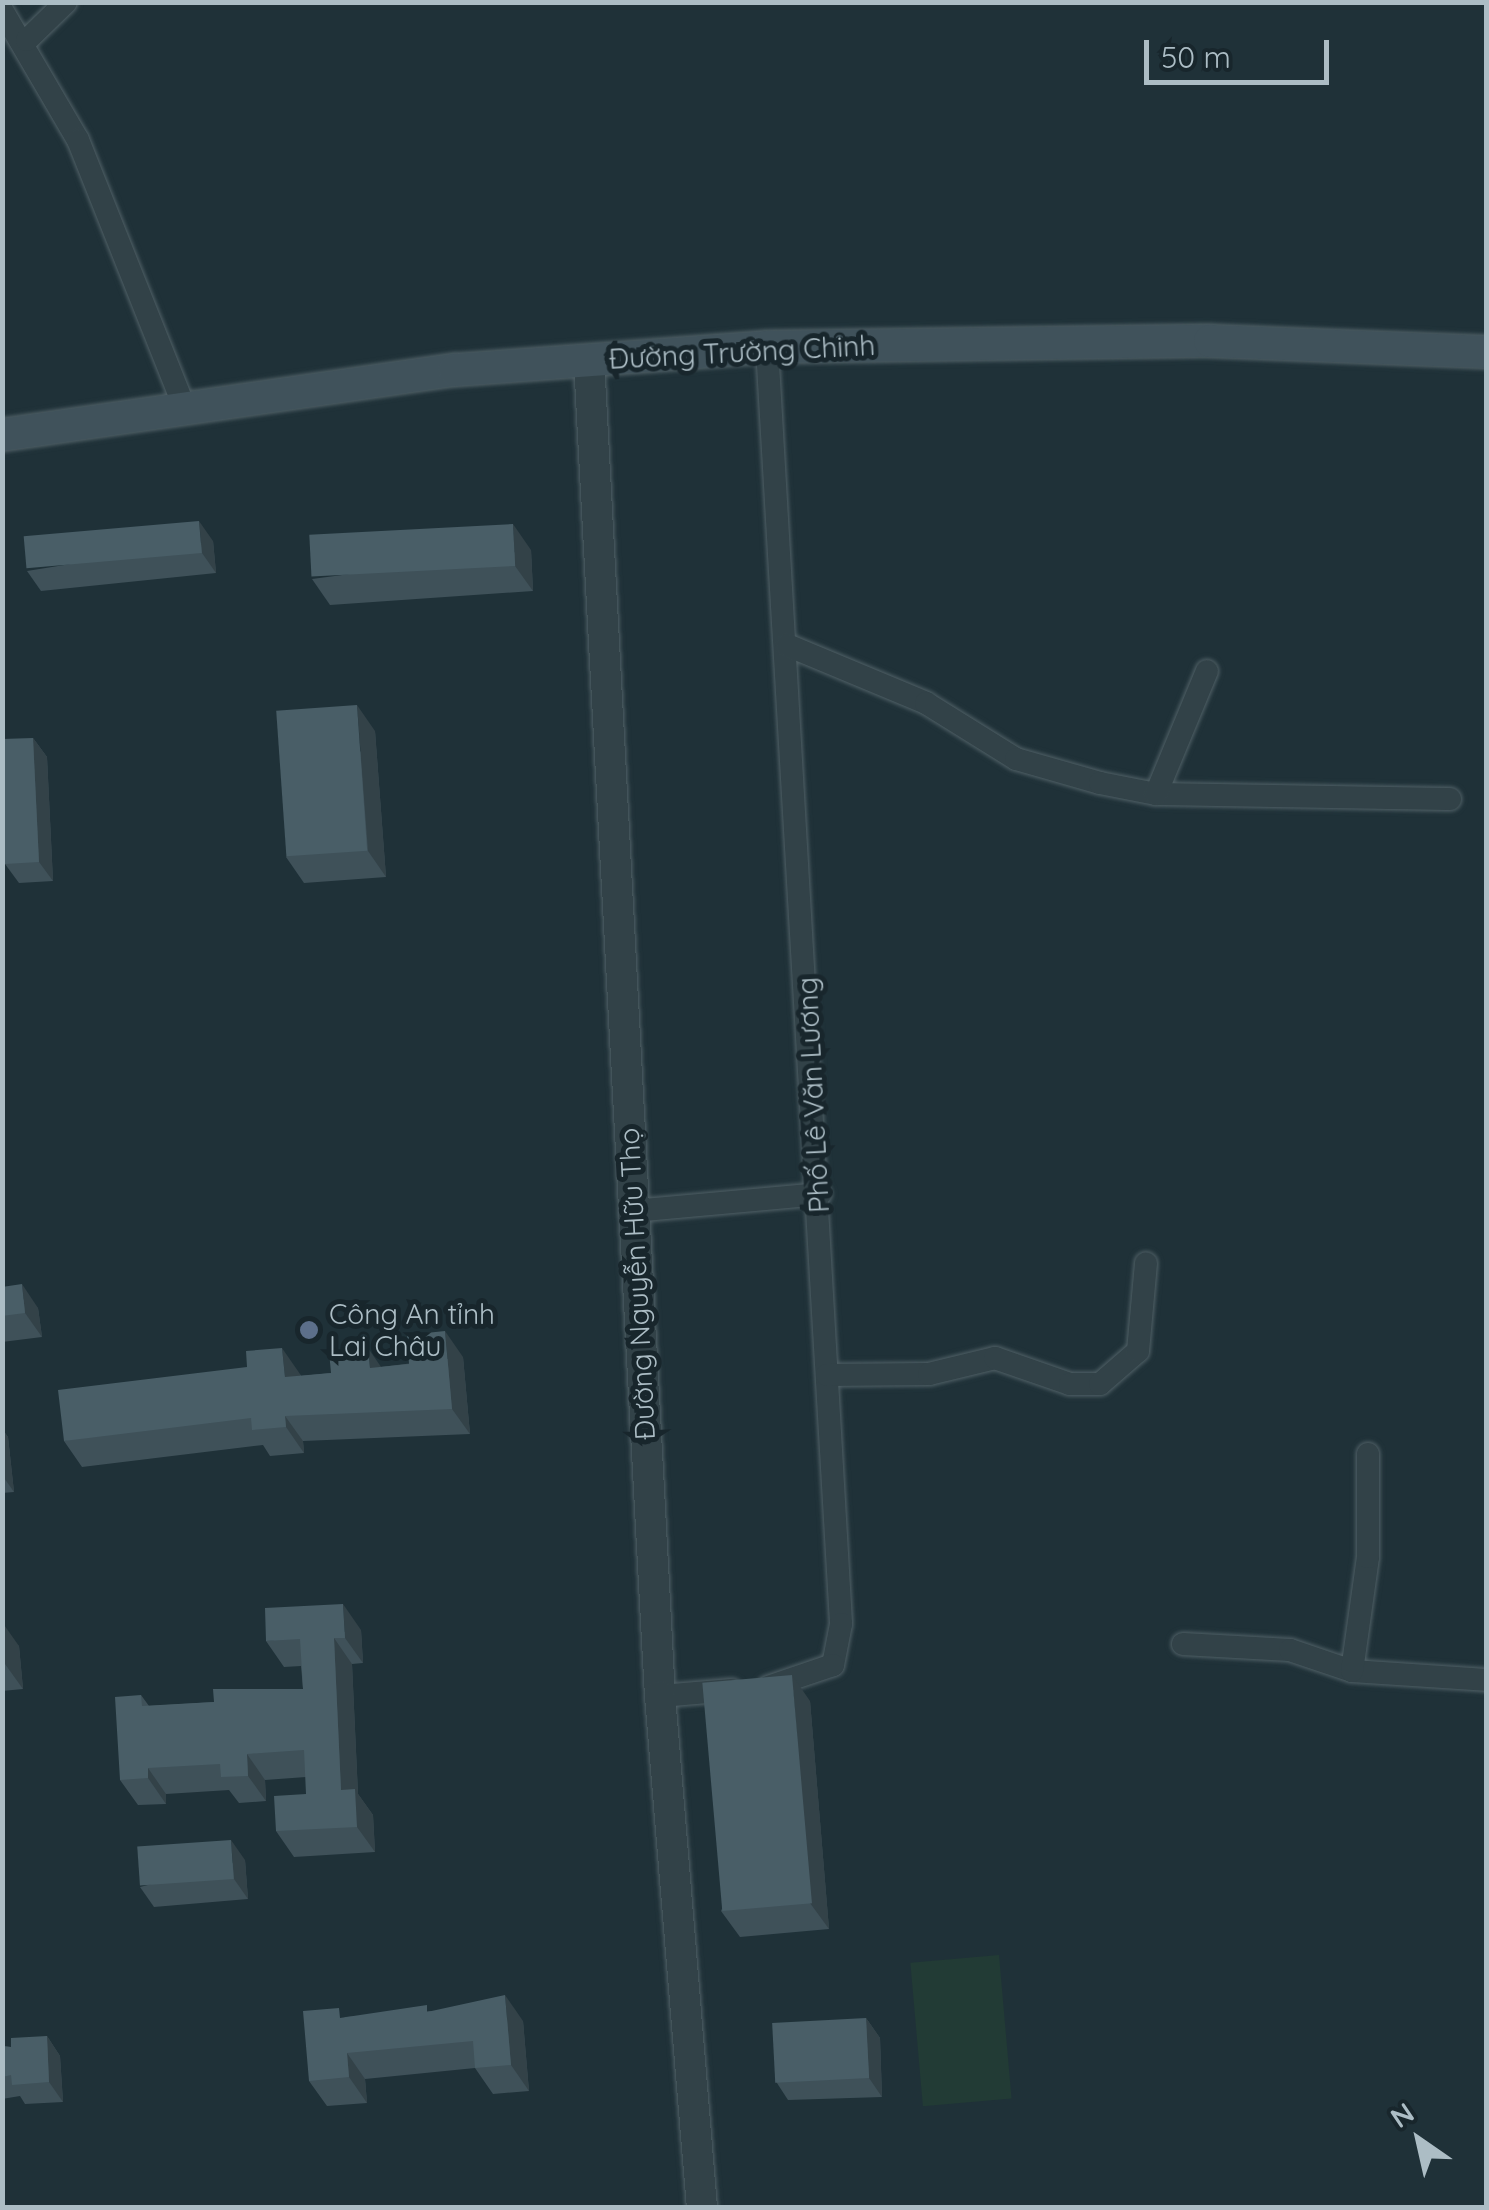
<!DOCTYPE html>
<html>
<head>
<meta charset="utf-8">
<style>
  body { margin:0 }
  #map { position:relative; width:1489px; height:2210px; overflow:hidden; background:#1f3138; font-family:Quicksand,sans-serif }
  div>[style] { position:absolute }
  .green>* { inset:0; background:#223b35; transform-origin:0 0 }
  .roads { filter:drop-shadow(0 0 2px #506066) drop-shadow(0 0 2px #506066) }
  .minor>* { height:22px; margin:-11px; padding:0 11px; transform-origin:11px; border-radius:11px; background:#324248 }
  .tertiary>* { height:30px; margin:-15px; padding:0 15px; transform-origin:15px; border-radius:15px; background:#324248 }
  .secondary>* { height:32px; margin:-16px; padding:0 16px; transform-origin:16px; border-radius:16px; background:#40525b }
  .wall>* { inset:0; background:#3f5159 }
  .shaded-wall>* { inset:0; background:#334248 }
  .building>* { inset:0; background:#495e67; transform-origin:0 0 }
  .dots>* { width:28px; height:28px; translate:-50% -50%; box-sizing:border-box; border:5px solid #18262c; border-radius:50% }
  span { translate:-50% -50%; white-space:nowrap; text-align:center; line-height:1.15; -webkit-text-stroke:10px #18262c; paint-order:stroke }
  .street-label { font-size:28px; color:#acbdc5 }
  .poi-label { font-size:28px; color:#acbdc5 }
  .left { translate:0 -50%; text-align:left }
  .frame { position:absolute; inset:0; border:5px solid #acbdc5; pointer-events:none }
  .north { position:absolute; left:1369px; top:2090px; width:100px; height:100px; -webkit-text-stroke:8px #18262c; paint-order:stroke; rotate:326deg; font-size:28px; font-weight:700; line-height:40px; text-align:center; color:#acbdc5 }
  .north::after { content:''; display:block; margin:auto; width:35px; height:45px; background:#acbdc5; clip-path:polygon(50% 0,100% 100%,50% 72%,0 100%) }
  .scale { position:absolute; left:1144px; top:40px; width:185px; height:45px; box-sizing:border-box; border:5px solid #acbdc5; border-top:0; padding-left:12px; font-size:30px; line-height:35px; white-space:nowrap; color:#acbdc5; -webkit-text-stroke:8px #18262c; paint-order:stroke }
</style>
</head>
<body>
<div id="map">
  <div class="green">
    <div style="left:999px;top:1955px;width:144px;height:89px;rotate:85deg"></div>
  </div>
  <div class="roads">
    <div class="minor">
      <div style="left:2px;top:10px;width:151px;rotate:59.7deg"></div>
      <div style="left:78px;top:140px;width:287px;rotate:68.3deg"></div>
      <div style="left:27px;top:40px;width:54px;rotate:-44.3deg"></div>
      <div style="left:767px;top:347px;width:1279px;rotate:86.68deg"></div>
      <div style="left:841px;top:1624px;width:42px;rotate:101deg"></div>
      <div style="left:833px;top:1665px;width:69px;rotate:161.3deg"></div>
      <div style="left:787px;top:645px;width:151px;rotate:22.6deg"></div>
      <div style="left:926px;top:703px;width:106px;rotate:31.9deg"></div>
      <div style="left:1016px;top:759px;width:87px;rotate:15.9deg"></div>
      <div style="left:1100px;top:783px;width:57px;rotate:11.1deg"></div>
      <div style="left:1156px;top:794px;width:294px;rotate:1deg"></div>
      <div style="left:1156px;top:794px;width:133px;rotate:-67.5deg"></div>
      <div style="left:633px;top:1211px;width:188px;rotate:-5.2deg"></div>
      <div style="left:827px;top:1375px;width:102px;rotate:-0.6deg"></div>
      <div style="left:929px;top:1374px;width:68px;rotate:-13.6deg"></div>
      <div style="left:995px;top:1358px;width:79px;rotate:19.1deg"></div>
      <div style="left:1070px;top:1384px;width:30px"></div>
      <div style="left:1100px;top:1384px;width:50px;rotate:-41deg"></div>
      <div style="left:1138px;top:1351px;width:88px;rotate:-84.8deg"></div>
      <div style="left:1183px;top:1644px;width:107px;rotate:3.2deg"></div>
      <div style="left:1290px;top:1650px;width:65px;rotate:18.7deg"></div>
      <div style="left:1352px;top:1671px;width:134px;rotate:3.8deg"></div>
      <div style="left:1352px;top:1671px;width:115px;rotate:-82deg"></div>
      <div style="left:1368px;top:1557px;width:103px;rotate:-90deg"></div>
      <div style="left:660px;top:1696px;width:72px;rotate:-4.8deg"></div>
    </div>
    <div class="tertiary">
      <div style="left:589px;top:360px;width:1338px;rotate:86.96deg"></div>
      <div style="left:660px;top:1696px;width:514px;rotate:85.31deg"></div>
    </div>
    <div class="secondary">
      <div style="left:2px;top:435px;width:458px;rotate:-8.2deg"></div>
      <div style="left:455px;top:370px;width:313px;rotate:-4.2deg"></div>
      <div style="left:767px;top:347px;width:443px;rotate:-0.8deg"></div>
      <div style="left:1210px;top:341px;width:276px;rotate:2.3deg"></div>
    </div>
  </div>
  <div class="wall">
    <div style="clip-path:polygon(213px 541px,216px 573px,41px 591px,27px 571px)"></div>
    <div style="clip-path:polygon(531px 550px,533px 591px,330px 605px,312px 579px)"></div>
    <div style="clip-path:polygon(375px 731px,386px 877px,304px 883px,286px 857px)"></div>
    <div style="clip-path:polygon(33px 738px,47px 757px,53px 881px,19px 883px,5px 864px)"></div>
    <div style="clip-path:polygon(2px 1287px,38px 1308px,42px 1337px,2px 1342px)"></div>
    <div style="clip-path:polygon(463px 1357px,470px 1434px,303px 1441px,304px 1453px,270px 1456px,263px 1445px,82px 1467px,64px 1441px,300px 1374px,301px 1376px,331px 1373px)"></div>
    <div style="clip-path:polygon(2px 1429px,8px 1437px,14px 1492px,2px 1493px)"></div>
    <div style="clip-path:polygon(361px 1630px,363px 1663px,352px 1664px,358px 1794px,373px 1815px,375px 1852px,294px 1857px,276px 1831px,306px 1794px,306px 1777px,265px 1780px,266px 1801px,239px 1803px,229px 1790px,166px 1794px,166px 1804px,138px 1805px,120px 1780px,141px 1695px,149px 1706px,214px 1702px,303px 1689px,301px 1666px,284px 1667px,266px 1641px)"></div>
    <div style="clip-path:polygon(2px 1637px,19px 1646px,23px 1689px,2px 1691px)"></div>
    <div style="clip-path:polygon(810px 1701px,829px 1929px,740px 1937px,721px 1911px)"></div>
    <div style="clip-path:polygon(245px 1860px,248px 1899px,154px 1907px,140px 1887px)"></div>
    <div style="clip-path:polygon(431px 2011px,523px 2021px,529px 2091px,493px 2094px,475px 2068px,365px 2079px,367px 2103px,327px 2106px,309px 2081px,345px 2017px)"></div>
    <div style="clip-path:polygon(866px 2018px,880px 2038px,882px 2097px,788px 2100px,775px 2080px)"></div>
    <div style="clip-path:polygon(47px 2036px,60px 2056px,63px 2102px,25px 2104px,20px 2096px,2px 2099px,2px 2046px,11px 2047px)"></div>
  </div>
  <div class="shaded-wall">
    <div style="clip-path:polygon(199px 521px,213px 541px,216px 573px,202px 553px)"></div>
    <div style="clip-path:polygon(513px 524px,531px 550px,533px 591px,515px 566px)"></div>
    <div style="clip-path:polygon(357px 705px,375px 731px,386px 877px,368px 851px)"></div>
    <div style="clip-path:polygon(33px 738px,47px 757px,53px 881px,39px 862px)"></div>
    <div style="clip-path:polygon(22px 1284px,38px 1308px,42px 1337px,25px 1313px)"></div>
    <div style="clip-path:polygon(445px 1331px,463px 1357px,470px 1434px,452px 1409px)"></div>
    <div style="clip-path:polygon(282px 1348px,300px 1374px,303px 1403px,285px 1377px)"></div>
    <div style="clip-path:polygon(368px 1348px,386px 1374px,370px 1368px)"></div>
    <div style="clip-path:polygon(285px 1416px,303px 1441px,304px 1453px,286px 1427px)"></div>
    <div style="clip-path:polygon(2px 1429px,8px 1437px,14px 1492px,2px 1475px)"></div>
    <div style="clip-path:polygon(343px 1604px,361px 1630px,363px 1663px,345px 1638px)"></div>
    <div style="clip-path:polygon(2px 1622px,19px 1646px,23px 1689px,5px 1664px)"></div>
    <div style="clip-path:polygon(334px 1638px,352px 1664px,358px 1794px,373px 1815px,375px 1852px,357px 1827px,341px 1790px)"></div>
    <div style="clip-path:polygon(792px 1675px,810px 1701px,829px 1929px,810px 1903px)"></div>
    <div style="clip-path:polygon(247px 1754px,265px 1780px,266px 1801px,248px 1776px)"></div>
    <div style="clip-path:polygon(148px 1768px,166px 1794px,166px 1804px,148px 1778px)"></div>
    <div style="clip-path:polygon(231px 1840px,245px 1860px,248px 1899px,234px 1879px)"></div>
    <div style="clip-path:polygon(505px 1995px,523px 2021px,529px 2091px,511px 2065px)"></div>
    <div style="clip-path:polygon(866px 2018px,880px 2038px,882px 2097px,869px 2078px)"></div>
    <div style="clip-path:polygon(47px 2036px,60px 2056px,63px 2102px,49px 2082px)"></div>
    <div style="clip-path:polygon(347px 2053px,365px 2079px,367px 2103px,349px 2077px)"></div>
  </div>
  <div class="building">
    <div style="left:199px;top:521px;width:32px;height:176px;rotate:85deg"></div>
    <div style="left:513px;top:524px;width:42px;height:204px;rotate:87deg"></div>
    <div style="left:357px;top:705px;width:146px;height:81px;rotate:86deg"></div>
    <div style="clip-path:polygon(33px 738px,39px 862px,5px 864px,2px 807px,2px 739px)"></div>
    <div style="clip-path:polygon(22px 1284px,25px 1313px,2px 1316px,2px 1287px)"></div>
    <div style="clip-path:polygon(445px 1331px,452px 1409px,285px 1416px,286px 1427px,252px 1430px,251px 1418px,64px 1441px,58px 1390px,247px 1367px,246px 1351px,282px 1348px,285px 1377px,331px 1373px,329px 1351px,368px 1348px,370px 1368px,409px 1364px,407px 1335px)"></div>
    <div style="clip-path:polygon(343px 1604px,345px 1638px,334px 1638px,341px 1790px,355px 1789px,357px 1827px,276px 1831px,274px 1796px,306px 1794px,304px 1750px,247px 1754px,248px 1776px,221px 1777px,220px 1764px,148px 1768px,148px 1778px,120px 1780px,115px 1697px,141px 1695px,142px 1706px,214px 1702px,213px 1689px,303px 1689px,300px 1639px,266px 1641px,265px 1608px)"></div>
    <div style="clip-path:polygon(2px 1637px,5px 1664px,2px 1664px)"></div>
    <div style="left:792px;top:1675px;width:229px;height:90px;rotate:85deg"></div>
    <div style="left:231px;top:1840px;width:39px;height:94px;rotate:86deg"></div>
    <div style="clip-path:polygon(505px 1995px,511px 2065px,475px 2068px,473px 2041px,347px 2053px,349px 2077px,309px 2081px,303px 2011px,339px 2008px,340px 2018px,427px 2005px,427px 2012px)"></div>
    <div style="left:866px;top:2018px;width:60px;height:94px;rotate:87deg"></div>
    <div style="clip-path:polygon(47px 2036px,49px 2082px,12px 2085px,11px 2075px,2px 2077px,2px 2046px,11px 2047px,11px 2038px)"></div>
  </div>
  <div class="dots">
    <div style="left:309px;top:1330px;background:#5c6f8a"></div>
  </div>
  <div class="street-label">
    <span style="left:742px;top:352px;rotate:-3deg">Đường Trường Chinh</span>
    <span style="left:813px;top:1095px;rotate:-93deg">Phố Lê Văn Lương</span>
    <span style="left:637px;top:1284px;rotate:-93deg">Đường Nguyễn Hữu Thọ</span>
  </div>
  <div class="poi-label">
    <span class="left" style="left:329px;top:1330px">Công An tỉnh<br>Lai Châu</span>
  </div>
  <div class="frame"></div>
  <div class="north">N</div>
  <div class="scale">50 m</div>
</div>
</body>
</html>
